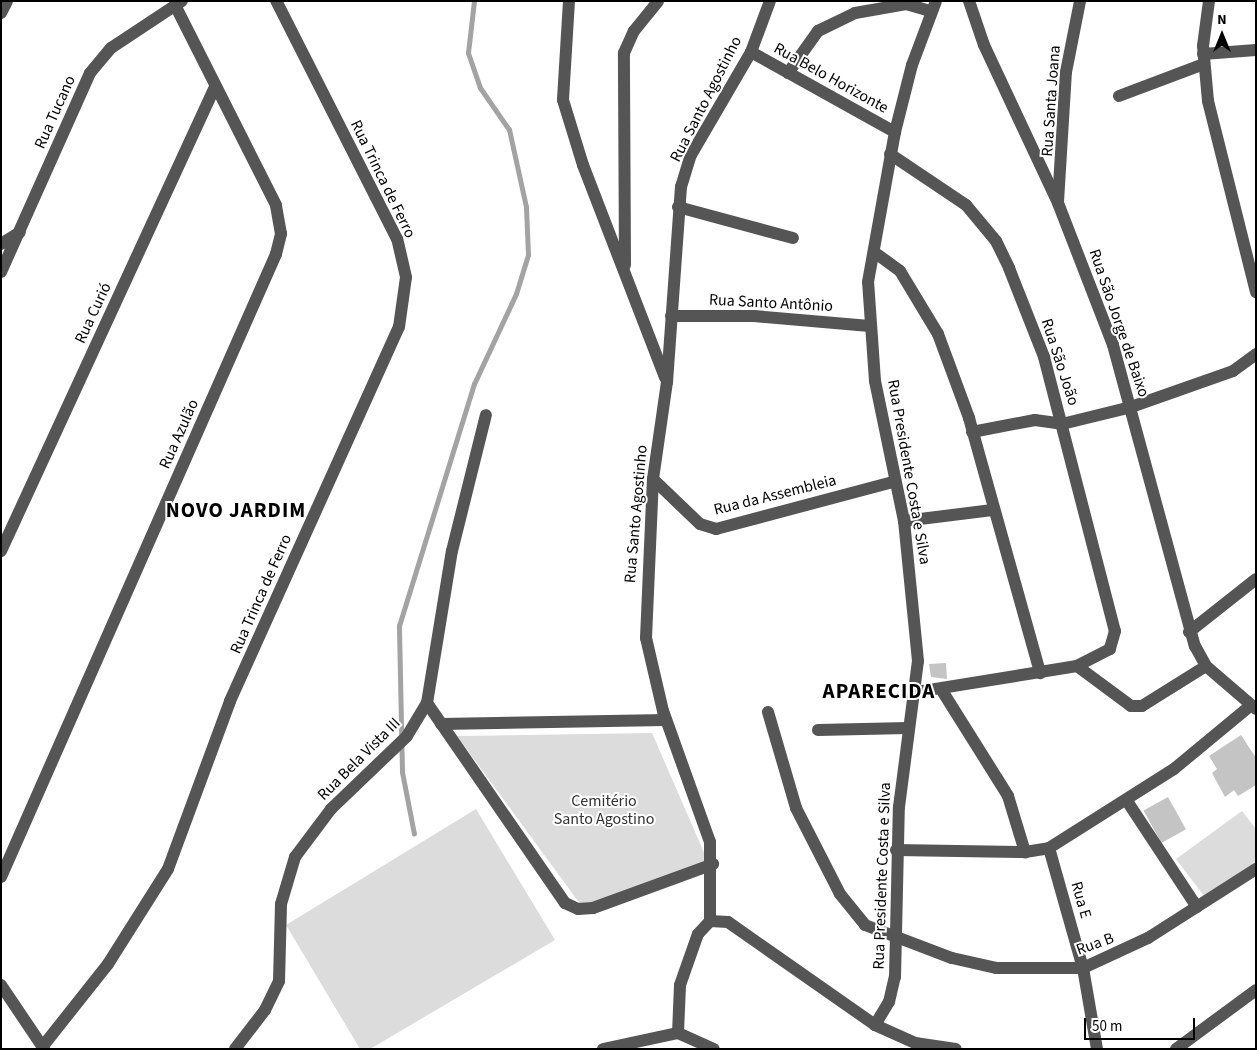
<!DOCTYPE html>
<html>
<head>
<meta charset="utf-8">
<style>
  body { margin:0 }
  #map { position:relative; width:1257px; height:1050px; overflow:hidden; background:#fff; font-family:"Source Sans 3",sans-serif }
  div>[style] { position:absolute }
  .green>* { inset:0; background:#dcdcdc }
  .stream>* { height:4.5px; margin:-2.25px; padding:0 2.25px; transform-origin:2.25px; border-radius:2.25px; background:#a3a3a3 }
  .building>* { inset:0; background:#c4c4c4; transform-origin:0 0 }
  .minor>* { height:12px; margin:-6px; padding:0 6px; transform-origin:6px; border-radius:6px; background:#555 }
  span { translate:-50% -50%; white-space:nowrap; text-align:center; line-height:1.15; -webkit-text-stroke:4px #fff; paint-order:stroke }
  .street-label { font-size:16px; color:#000 }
  .park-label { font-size:16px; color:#333 }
  .district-label { font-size:21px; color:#000; font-weight:700; letter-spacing:1px }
  .frame { position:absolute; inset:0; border:2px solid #000; pointer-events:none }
  .north { position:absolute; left:1197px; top:10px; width:50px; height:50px; -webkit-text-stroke:4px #fff; paint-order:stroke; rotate:0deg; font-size:14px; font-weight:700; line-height:20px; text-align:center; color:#000 }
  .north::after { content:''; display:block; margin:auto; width:18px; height:22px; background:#000; clip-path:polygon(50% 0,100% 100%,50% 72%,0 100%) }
  .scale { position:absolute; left:1084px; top:1018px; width:111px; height:22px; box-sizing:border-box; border:2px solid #000; border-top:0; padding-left:6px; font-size:15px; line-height:18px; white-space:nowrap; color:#000; -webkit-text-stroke:4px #fff; paint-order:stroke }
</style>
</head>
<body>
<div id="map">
  <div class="green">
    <div style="clip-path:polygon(652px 733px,709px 864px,586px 912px,457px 736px)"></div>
    <div style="clip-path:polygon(476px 809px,555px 940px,370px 1049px,360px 1049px,286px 925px)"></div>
    <div style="clip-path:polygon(1242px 811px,1256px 829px,1256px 864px,1207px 900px,1176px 859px)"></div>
  </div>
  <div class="stream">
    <div style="left:414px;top:834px;width:63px;rotate:-101deg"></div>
    <div style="left:402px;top:772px;width:146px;rotate:-91.2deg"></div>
    <div style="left:399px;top:626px;width:253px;rotate:-72.8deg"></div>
    <div style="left:474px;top:384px;width:99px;rotate:-65deg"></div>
    <div style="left:516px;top:294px;width:41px;rotate:-72.9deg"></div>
    <div style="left:528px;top:255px;width:48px;rotate:-92.4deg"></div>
    <div style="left:526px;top:207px;width:79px;rotate:-102.4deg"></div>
    <div style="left:509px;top:130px;width:51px;rotate:-124.6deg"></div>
    <div style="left:480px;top:88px;width:37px;rotate:-109deg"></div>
    <div style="left:468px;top:53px;width:52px;rotate:-83.4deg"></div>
  </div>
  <div class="building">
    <div style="clip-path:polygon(946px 663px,947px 679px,931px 677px,929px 664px)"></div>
    <div style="clip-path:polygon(1241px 735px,1256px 758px,1256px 785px,1238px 796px,1234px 790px,1225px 797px,1212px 773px,1217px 769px,1209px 756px)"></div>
    <div style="left:1168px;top:797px;width:37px;height:28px;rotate:61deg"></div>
  </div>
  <div class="minor">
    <div style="left:569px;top:1px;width:99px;rotate:93.5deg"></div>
    <div style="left:563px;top:100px;width:68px;rotate:72.9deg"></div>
    <div style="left:583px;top:165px;width:228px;rotate:68.9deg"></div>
    <div style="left:969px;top:1px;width:46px;rotate:71.2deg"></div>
    <div style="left:984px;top:45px;width:174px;rotate:64.9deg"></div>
    <div style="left:1058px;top:203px;width:152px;rotate:68.8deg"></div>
    <div style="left:1113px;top:345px;width:312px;rotate:74.8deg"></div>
    <div style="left:1195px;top:646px;width:23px;rotate:61deg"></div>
    <div style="left:1206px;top:666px;width:66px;rotate:40.7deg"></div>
    <div style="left:1209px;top:1px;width:45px;rotate:97.6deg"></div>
    <div style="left:1203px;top:46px;width:55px;rotate:84.8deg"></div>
    <div style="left:1208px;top:101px;width:197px;rotate:75.9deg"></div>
    <div style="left:1px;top:13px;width:13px;rotate:-63deg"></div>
    <div style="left:751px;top:52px;width:165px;rotate:29.1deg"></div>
    <div style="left:1203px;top:54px;width:53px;rotate:-4.3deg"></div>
    <div style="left:788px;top:73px;width:52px;rotate:-54.5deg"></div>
    <div style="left:818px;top:31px;width:41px;rotate:-25.9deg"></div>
    <div style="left:855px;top:13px;width:52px;rotate:-10deg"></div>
    <div style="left:906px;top:4px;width:26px;rotate:16deg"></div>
    <div style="left:1119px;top:96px;width:91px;rotate:-20.6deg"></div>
    <div style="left:890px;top:154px;width:92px;rotate:33.9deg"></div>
    <div style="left:966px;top:205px;width:47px;rotate:50.2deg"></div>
    <div style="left:996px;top:241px;width:30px;rotate:64deg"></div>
    <div style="left:1009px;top:268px;width:96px;rotate:68.5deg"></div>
    <div style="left:1044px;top:357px;width:283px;rotate:75.5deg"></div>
    <div style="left:1115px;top:631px;width:19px;rotate:106deg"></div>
    <div style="left:1110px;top:649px;width:37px;rotate:153deg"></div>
    <div style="left:1077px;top:666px;width:162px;rotate:170.8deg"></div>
    <div style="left:1058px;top:202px;width:130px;rotate:-86.5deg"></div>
    <div style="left:1066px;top:72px;width:72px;rotate:-78.8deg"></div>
    <div style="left:678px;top:207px;width:119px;rotate:15.1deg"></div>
    <div style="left:1px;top:244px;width:22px;rotate:-32deg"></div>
    <div style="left:874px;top:252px;width:32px;rotate:36deg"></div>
    <div style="left:900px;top:271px;width:74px;rotate:58.9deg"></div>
    <div style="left:938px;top:334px;width:90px;rotate:69.7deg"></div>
    <div style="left:969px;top:418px;width:265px;rotate:74.4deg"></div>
    <div style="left:625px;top:265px;width:212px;rotate:-90.3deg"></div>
    <div style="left:624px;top:53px;width:24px;rotate:-66deg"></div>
    <div style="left:634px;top:31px;width:38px;rotate:-51deg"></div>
    <div style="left:1px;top:272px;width:218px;rotate:-65.9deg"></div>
    <div style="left:90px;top:73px;width:33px;rotate:-50deg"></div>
    <div style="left:111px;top:48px;width:85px;rotate:-33.5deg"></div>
    <div style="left:671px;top:316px;width:83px"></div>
    <div style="left:754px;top:316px;width:116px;rotate:4.9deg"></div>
    <div style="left:972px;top:432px;width:64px;rotate:-10.8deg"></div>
    <div style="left:1035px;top:420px;width:27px;rotate:8deg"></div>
    <div style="left:1062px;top:424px;width:71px;rotate:-13.8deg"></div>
    <div style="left:1131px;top:407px;width:108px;rotate:-19.4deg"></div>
    <div style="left:1233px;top:371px;width:29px;rotate:-36deg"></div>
    <div style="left:653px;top:479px;width:65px;rotate:43.8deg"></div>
    <div style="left:700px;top:524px;width:17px;rotate:17deg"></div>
    <div style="left:716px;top:529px;width:183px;rotate:-14.9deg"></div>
    <div style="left:904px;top:521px;width:89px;rotate:-7.1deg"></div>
    <div style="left:1px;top:551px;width:509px;rotate:-65.25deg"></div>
    <div style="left:1189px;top:632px;width:85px;rotate:-38.3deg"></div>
    <div style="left:1077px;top:666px;width:67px;rotate:36.5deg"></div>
    <div style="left:1131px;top:706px;width:11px"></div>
    <div style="left:1142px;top:706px;width:75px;rotate:-32deg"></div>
    <div style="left:941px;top:689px;width:126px;rotate:57.9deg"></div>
    <div style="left:1008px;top:796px;width:59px;rotate:73.1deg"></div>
    <div style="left:427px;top:703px;width:243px;rotate:55.4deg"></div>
    <div style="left:565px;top:903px;width:14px;rotate:25deg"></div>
    <div style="left:578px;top:909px;width:15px;rotate:-4deg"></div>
    <div style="left:593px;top:908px;width:128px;rotate:-20.1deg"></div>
    <div style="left:768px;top:712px;width:100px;rotate:73.7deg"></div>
    <div style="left:796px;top:808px;width:97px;rotate:62.9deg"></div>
    <div style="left:840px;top:894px;width:40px;rotate:51deg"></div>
    <div style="left:865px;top:925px;width:93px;rotate:20.8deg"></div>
    <div style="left:952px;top:958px;width:45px;rotate:12.8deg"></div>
    <div style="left:996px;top:968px;width:87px"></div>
    <div style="left:1083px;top:968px;width:72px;rotate:-24.8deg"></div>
    <div style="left:1148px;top:938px;width:128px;rotate:-32.6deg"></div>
    <div style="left:441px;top:724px;width:225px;rotate:-1deg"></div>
    <div style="left:818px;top:730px;width:90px;rotate:-1.3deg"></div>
    <div style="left:1127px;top:801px;width:127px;rotate:56.6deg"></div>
    <div style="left:1049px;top:848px;width:125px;rotate:74.2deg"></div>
    <div style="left:1083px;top:968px;width:82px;rotate:80.2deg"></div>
    <div style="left:896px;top:850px;width:129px;rotate:0.9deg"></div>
    <div style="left:1025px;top:852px;width:24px;rotate:-9deg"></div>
    <div style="left:1049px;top:848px;width:148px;rotate:-32.3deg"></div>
    <div style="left:1174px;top:769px;width:99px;rotate:-39.7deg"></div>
    <div style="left:1px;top:877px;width:681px;rotate:-66.18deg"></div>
    <div style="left:276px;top:254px;width:21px;rotate:-76deg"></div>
    <div style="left:281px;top:234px;width:29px;rotate:-100deg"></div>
    <div style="left:276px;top:205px;width:224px;rotate:-116.8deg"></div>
    <div style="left:710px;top:921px;width:79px;rotate:-90deg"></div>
    <div style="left:710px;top:842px;width:139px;rotate:-109.7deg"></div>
    <div style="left:663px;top:711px;width:75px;rotate:-103.1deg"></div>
    <div style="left:646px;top:638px;width:159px;rotate:-87.5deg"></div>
    <div style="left:653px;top:479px;width:98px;rotate:-81.8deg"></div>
    <div style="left:667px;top:382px;width:196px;rotate:-85.9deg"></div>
    <div style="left:681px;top:187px;width:34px;rotate:-73deg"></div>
    <div style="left:691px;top:155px;width:119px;rotate:-59.8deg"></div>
    <div style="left:751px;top:52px;width:54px;rotate:-69.6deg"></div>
    <div style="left:710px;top:921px;width:18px;rotate:3deg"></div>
    <div style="left:728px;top:922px;width:179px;rotate:35deg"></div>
    <div style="left:875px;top:1025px;width:44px;rotate:24.2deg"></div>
    <div style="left:915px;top:1043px;width:41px;rotate:8.3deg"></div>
    <div style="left:1px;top:985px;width:77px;rotate:56.1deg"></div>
    <div style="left:875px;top:1025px;width:27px;rotate:-59deg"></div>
    <div style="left:889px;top:1002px;width:26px;rotate:-77deg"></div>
    <div style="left:895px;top:977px;width:170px;rotate:-88.7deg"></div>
    <div style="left:899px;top:807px;width:147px;rotate:-82.6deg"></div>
    <div style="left:918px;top:661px;width:141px;rotate:-95.7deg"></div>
    <div style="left:904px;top:521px;width:143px;rotate:-101.7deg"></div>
    <div style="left:875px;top:381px;width:99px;rotate:-94deg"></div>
    <div style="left:868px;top:282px;width:152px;rotate:-79.8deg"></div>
    <div style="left:895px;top:132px;width:69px;rotate:-75.8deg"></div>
    <div style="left:912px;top:65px;width:68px;rotate:-69.4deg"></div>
    <div style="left:678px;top:1033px;width:48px;rotate:-87.6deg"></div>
    <div style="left:680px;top:985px;width:54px;rotate:-70.6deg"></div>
    <div style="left:698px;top:934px;width:18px;rotate:-47deg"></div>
    <div style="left:678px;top:1033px;width:39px;rotate:24deg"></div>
    <div style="left:43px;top:1046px;width:105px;rotate:-51.6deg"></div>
    <div style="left:108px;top:964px;width:112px;rotate:-57.7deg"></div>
    <div style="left:168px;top:869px;width:179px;rotate:-69.7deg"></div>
    <div style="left:230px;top:701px;width:410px;rotate:-65.7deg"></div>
    <div style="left:399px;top:327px;width:50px;rotate:-82deg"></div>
    <div style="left:406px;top:277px;width:39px;rotate:-103deg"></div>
    <div style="left:397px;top:239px;width:267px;rotate:-116.9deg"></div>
    <div style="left:235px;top:1049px;width:49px;rotate:-52.4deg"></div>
    <div style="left:265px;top:1010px;width:32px;rotate:-64deg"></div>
    <div style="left:279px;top:981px;width:77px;rotate:-88.5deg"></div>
    <div style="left:281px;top:904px;width:49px;rotate:-73.4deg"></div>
    <div style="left:295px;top:857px;width:60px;rotate:-53.1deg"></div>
    <div style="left:331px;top:809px;width:105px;rotate:-43.8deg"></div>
    <div style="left:407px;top:736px;width:39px;rotate:-59deg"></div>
    <div style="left:427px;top:703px;width:154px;rotate:-80.7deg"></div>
    <div style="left:452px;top:551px;width:140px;rotate:-76deg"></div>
    <div style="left:603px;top:1049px;width:77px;rotate:-12deg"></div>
    <div style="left:1176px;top:1049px;width:99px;rotate:-36.4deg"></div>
  </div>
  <div class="street-label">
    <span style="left:831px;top:78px;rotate:29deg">Rua Belo Horizonte</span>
    <span style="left:706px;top:99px;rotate:-63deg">Rua Santo Agostinho</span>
    <span style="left:1051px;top:101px;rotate:-86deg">Rua Santa Joana</span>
    <span style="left:55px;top:112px;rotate:-66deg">Rua Tucano</span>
    <span style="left:383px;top:179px;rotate:64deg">Rua Trinca de Ferro</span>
    <span style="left:771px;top:303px;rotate:3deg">Rua Santo Antônio</span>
    <span style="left:93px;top:313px;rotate:-65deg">Rua Curió</span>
    <span style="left:1119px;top:323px;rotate:71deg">Rua São Jorge de Baixo</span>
    <span style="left:1060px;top:362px;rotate:72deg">Rua São João</span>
    <span style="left:179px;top:434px;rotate:-66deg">Rua Azulão</span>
    <span style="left:909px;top:472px;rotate:80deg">Rua Presidente Costa e Silva</span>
    <span style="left:775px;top:495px;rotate:-14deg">Rua da Assembleia</span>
    <span style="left:636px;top:514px;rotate:-85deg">Rua Santo Agostinho</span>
    <span style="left:261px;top:594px;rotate:-66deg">Rua Trinca de Ferro</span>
    <span style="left:359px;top:759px;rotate:-45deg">Rua Bela Vista III</span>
    <span style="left:882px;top:876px;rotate:-88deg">Rua Presidente Costa e Silva</span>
    <span style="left:1081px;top:900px;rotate:74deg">Rua E</span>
    <span style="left:1095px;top:944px;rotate:-20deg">Rua B</span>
  </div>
  <div class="park-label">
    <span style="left:604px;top:810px">Cemitério<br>Santo Agostino</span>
  </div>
  <div class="district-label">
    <span style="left:236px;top:510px">NOVO JARDIM</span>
    <span style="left:879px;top:691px">APARECIDA</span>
  </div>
  <div class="frame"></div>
  <div class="north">N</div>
  <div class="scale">50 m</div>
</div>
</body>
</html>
